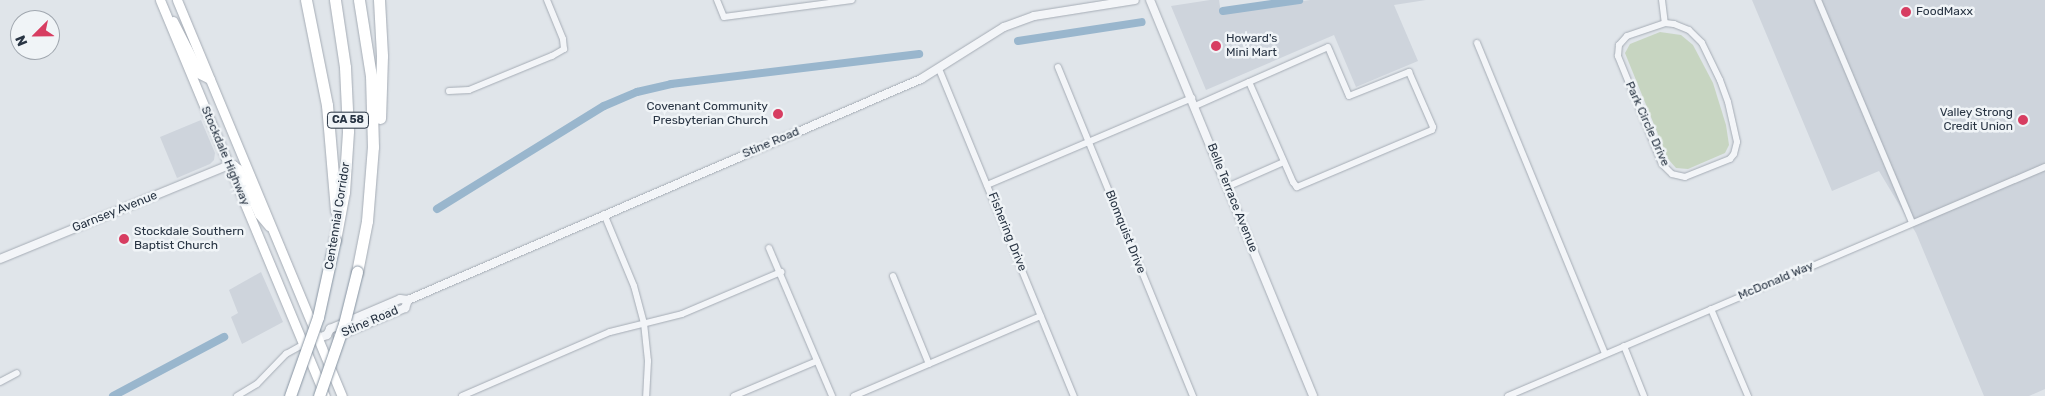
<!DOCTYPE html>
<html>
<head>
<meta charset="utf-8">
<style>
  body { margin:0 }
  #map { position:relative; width:2045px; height:396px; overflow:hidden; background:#e0e5ea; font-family:Rubik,sans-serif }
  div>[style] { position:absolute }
  .built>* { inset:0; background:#ced4dc }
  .green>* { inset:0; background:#c7d5c1 }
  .canal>* { height:8px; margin:-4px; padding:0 4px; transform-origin:4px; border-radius:4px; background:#99b6cd }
  .roads { filter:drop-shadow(0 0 1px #a5acb5) drop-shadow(0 0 1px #a5acb5) }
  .minor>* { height:6px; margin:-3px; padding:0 3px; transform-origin:3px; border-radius:3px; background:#f3f5f8 }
  .tertiary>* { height:8px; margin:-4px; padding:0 4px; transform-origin:4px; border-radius:4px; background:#f3f5f8 }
  .secondary>* { height:9px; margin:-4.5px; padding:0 4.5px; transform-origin:4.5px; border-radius:4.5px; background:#fff }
  .motorway>* { height:11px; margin:-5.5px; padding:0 5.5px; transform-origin:5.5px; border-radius:5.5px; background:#fff }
  .bridges { filter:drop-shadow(0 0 1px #8794a2) drop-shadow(0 0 1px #8794a2) }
  .motorway-bridge>* { height:11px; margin:-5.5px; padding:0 5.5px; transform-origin:5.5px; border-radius:5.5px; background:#fff }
  .dots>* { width:14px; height:14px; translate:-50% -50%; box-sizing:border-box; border:2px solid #f0f4f7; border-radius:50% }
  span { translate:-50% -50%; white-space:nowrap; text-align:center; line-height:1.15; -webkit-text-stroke:5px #f0f4f7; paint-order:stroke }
  .shield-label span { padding:1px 4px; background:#f0f4f7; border:1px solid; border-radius:4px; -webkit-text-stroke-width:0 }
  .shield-label { font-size:11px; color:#283443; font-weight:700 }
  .poi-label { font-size:12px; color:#283443 }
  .left { translate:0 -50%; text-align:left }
  .right { translate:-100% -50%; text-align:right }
  .street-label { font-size:12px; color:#283443 }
  .north { position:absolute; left:10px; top:10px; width:50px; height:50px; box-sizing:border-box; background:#f0f4f7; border:1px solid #a0a7af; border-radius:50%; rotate:247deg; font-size:14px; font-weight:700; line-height:20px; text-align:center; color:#283443 }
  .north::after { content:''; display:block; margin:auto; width:18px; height:22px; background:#d73d61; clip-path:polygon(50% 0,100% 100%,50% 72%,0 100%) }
</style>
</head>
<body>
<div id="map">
  <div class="built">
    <div style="clip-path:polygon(1210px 0,1219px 0,1221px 13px,1310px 0,1426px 0,1394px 5px,1418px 61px,1356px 87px,1334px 35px,1206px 90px,1171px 6px)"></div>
    <div style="clip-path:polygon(1752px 0,2045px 0,2045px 389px,2029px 396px,1984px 396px,1916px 233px,1879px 171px,1832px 191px)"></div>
    <div style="clip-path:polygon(201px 120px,215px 153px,214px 160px,210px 164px,177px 178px,160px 137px)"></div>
    <div style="clip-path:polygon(261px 272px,283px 322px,242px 344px,231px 317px,238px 313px,229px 290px)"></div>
  </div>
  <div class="green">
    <div style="clip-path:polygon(1660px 32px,1681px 35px,1693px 45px,1713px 83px,1726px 125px,1729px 145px,1725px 153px,1688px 169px,1676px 168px,1668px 159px,1625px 53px,1630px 44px)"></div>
  </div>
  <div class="canal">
    <div style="left:1223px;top:11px;width:77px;rotate:-8.2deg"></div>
    <div style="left:1018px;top:41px;width:125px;rotate:-8.7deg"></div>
    <div style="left:437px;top:209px;width:196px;rotate:-31.7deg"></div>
    <div style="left:604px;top:106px;width:36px;rotate:-23deg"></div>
    <div style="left:637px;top:92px;width:35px;rotate:-13deg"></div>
    <div style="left:671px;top:84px;width:250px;rotate:-6.9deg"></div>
    <div style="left:113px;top:396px;width:126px;rotate:-28deg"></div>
  </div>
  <div class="roads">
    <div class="minor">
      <div style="left:717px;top:0;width:18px;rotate:68deg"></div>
      <div style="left:724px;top:17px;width:129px;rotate:-7.6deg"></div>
      <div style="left:1662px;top:0;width:23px;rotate:83deg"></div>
      <div style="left:1818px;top:0;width:242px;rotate:67.1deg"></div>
      <div style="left:1665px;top:23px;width:9px;rotate:6deg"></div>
      <div style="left:1674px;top:24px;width:16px;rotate:22deg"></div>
      <div style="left:1689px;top:30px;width:18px;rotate:45deg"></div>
      <div style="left:1702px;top:43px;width:41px;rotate:64.1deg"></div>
      <div style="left:1720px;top:80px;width:23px;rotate:70deg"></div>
      <div style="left:1728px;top:102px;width:41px;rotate:77.3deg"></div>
      <div style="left:1737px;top:142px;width:12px;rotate:104deg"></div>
      <div style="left:1734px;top:154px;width:6px;rotate:129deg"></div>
      <div style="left:1730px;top:159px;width:48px;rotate:158.2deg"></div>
      <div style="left:1685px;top:177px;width:13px;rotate:-167deg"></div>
      <div style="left:1672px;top:174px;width:14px;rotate:-135deg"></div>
      <div style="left:1662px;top:164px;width:117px;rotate:-112.2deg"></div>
      <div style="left:1618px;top:56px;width:11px;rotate:-85deg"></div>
      <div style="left:1619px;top:45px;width:12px;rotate:-48deg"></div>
      <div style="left:1627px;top:36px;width:40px;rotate:-18.9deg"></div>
      <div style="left:1477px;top:43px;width:336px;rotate:67.6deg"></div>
      <div style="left:1058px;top:67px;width:356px;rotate:67.7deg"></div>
      <div style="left:939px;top:69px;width:354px;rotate:67.6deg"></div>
      <div style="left:449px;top:91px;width:20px;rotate:-3deg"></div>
      <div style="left:469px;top:90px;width:90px;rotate:-22.3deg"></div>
      <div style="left:552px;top:56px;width:14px;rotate:-30deg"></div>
      <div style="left:564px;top:49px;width:10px;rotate:-96deg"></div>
      <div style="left:563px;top:39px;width:42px;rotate:-112.3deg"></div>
      <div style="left:1195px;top:106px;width:59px;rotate:-24deg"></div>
      <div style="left:1249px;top:82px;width:86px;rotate:-23.9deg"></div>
      <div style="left:1328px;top:47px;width:53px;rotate:66.8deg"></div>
      <div style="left:1349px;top:96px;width:65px;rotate:-21.8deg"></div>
      <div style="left:1409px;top:72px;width:60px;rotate:66.4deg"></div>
      <div style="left:1433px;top:127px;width:3px;rotate:108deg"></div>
      <div style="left:1432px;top:130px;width:147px;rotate:157.1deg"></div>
      <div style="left:1297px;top:187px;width:6px;rotate:-129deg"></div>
      <div style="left:1293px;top:182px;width:109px;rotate:-113.7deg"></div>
      <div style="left:987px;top:185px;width:223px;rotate:-23deg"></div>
      <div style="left:1227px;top:187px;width:62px;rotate:-23.7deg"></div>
      <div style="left:604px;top:214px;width:78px;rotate:67.4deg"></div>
      <div style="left:634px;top:286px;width:38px;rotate:75deg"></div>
      <div style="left:644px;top:323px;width:38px;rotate:84deg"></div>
      <div style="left:648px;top:361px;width:35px;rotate:93deg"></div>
      <div style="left:769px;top:248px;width:161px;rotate:66.9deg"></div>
      <div style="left:893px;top:276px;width:95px;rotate:67.8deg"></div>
      <div style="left:1711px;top:309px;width:95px;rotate:67deg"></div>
      <div style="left:1624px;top:346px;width:54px;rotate:68.2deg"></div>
      <div style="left:0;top:382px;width:19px;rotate:-28deg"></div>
      <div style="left:237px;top:396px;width:23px;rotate:-31deg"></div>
      <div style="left:257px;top:384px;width:42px;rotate:-46deg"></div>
      <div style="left:286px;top:354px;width:21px;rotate:-29deg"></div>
      <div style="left:462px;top:396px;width:161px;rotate:-23.4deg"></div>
      <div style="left:610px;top:332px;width:74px;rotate:-14deg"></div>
      <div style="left:682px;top:314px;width:108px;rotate:-23deg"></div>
      <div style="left:734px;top:396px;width:90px;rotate:-22.9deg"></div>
      <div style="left:854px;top:396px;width:203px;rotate:-23.2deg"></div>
      <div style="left:1508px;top:396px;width:584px;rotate:-23.1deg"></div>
    </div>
    <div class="tertiary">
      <div style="left:1150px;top:0;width:428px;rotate:67.6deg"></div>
      <div style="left:0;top:259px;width:248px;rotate:-22.3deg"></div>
      <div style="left:338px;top:336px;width:73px;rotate:-22.7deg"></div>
      <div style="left:405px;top:308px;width:9px;rotate:-69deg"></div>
      <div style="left:313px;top:340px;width:15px;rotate:-20deg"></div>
      <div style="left:327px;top:335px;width:7px;rotate:-63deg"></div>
      <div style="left:330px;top:329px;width:76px;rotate:-23.2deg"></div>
      <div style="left:400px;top:299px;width:8px;rotate:7deg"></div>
      <div style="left:408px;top:300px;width:559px;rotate:-23.31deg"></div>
      <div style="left:921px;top:79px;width:98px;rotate:-32.1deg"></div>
      <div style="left:1004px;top:27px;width:32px;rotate:-20deg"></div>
      <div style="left:1034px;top:16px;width:102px;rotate:-9deg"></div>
    </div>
    <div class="secondary">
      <div style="left:160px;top:0;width:429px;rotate:67.4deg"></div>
      <div style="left:177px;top:0;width:429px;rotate:67.4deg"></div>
      <div style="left:173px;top:21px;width:59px;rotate:63deg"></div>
      <div style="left:200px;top:74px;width:11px;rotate:27deg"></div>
      <div style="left:229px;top:165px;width:4px"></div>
      <div style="left:233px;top:165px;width:6px;rotate:39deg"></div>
      <div style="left:238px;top:169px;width:50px;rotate:65deg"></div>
      <div style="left:259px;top:214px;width:16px;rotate:50deg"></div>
    </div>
    <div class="motorway">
      <div style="left:306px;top:0;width:107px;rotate:78.7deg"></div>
      <div style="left:327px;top:105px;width:106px;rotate:85.1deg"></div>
      <div style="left:379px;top:0;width:56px;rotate:86.9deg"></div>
      <div style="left:382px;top:56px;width:62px;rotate:91.8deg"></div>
      <div style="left:335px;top:240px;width:49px;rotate:-79.4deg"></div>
      <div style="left:344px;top:192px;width:61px;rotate:-86.2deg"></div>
      <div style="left:348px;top:131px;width:64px;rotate:-92.7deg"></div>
      <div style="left:345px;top:67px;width:68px;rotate:-98.5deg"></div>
      <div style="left:357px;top:272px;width:52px;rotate:-78.9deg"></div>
      <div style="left:367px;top:221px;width:74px;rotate:-85.4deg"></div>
      <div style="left:373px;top:147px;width:71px;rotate:-91.6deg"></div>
      <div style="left:371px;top:76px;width:77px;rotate:-99deg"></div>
    </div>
  </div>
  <div class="bridges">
    <div class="motorway-bridge">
      <div style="left:290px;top:396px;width:84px;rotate:-70.5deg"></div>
      <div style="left:318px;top:317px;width:79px;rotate:-77.6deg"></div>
      <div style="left:319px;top:396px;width:76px;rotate:-70.9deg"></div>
      <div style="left:344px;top:324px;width:54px;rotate:-76deg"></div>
    </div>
  </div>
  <div class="dots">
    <div style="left:1906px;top:12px;background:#d73d61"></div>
    <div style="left:1216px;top:46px;background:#d73d61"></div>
    <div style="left:778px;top:114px;background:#d73d61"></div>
    <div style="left:2023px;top:120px;background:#d73d61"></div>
    <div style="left:124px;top:239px;background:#d73d61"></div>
  </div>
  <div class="shield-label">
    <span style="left:348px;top:120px">CA 58</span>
  </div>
  <div class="poi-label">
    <span class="left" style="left:1916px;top:12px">FoodMaxx</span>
    <span class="left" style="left:1226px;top:46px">Howard's<br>Mini Mart</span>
    <span class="right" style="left:768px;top:114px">Covenant Community<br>Presbyterian Church</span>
    <span class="right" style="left:2013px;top:120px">Valley Strong<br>Credit Union</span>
    <span class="left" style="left:134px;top:239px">Stockdale Southern<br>Baptist Church</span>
  </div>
  <div class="street-label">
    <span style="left:1647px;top:124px;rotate:66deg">Park Circle Drive</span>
    <span style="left:771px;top:143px;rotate:-23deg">Stine Road</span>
    <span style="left:225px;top:156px;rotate:67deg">Stockdale Highway</span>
    <span style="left:1232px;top:198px;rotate:68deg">Belle Terrace Avenue</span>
    <span style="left:115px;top:212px;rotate:-22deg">Garnsey Avenue</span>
    <span style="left:338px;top:216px;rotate:-81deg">Centennial Corridor</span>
    <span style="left:1007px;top:232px;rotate:68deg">Fishering Drive</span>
    <span style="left:1125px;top:232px;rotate:68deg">Blomquist Drive</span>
    <span style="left:1776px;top:281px;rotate:-23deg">McDonald Way</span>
    <span style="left:370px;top:322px;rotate:-23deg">Stine Road</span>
  </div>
  <div class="north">N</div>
</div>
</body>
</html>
